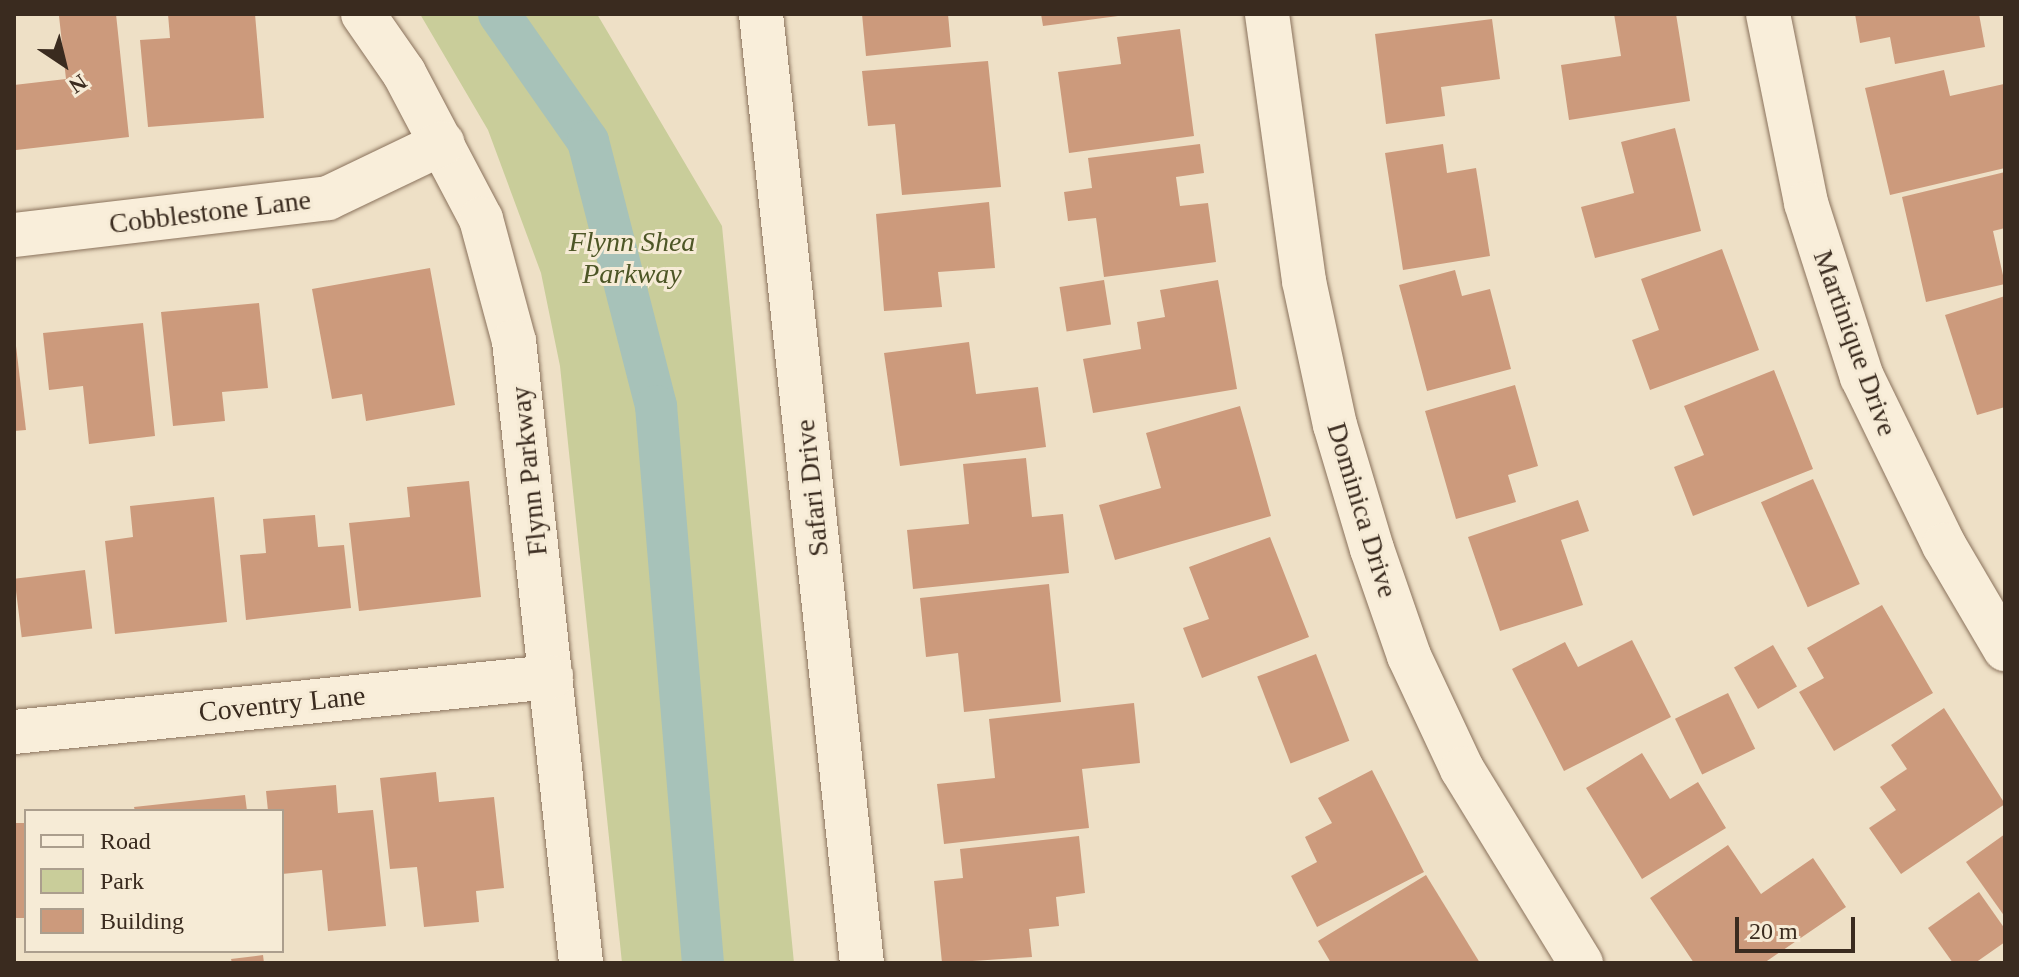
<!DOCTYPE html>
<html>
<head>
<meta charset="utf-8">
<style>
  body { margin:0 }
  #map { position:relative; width:2019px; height:977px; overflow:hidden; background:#eee0c6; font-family:"Times New Roman",serif }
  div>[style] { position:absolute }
  .green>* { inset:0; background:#c9cd9a }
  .canal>* { height:42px; margin:-21px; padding:0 21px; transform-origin:21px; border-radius:21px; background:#a7c2b9 }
  .building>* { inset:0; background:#cc9a7c; transform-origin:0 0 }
  .roads { filter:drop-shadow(0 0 2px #8a725c) drop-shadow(0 0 2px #8a725c) }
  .minor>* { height:44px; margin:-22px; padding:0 22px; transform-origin:22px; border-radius:22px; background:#f9eeda }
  span { translate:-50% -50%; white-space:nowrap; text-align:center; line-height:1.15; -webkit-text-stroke:6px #f6ebd6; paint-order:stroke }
  .street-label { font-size:28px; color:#3a2b1f }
  .park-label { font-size:28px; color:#4d5626; font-style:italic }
  .frame { position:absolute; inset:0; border:16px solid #3a2b1f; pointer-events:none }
  .legend { position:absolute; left:24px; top:809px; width:260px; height:144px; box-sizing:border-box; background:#f6ebd6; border:2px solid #ab9e8d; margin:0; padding:10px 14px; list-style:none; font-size:24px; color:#3a2b1f }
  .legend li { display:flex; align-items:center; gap:16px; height:40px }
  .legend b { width:40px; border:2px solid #ab9e8d }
  .north { position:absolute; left:24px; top:24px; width:80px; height:80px; -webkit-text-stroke:6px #f6ebd6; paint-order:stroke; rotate:145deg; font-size:22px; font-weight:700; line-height:32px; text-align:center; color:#3a2b1f }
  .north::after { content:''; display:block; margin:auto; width:28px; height:36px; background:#3a2b1f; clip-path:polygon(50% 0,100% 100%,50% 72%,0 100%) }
  .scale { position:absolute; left:1735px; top:917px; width:120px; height:36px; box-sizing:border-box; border:4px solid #3a2b1f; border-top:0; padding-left:10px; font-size:24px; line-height:28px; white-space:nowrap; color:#3a2b1f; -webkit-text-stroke:6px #f6ebd6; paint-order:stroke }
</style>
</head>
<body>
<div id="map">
  <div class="green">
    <div style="clip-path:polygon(420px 14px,597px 14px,722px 226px,794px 963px,622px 963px,560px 366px,541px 273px,488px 130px)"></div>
  </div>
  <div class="canal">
    <div style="left:499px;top:14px;width:155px;rotate:55deg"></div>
    <div style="left:588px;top:141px;width:274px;rotate:75.6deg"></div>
    <div style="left:656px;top:406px;width:559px;rotate:85.18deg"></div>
  </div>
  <div class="building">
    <div style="clip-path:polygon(116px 14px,129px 137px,16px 150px,14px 85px,66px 79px,59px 16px)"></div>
    <div style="clip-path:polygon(168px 14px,255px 14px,264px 118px,148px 127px,140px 40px,170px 38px)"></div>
    <div style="clip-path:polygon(862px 14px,948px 14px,951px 47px,866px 56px)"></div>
    <div style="clip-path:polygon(1041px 14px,1118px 14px,1118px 16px,1043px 26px)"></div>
    <div style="clip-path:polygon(1614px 14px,1676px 14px,1690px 101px,1569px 120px,1561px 65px,1621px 56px)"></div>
    <div style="clip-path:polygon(1855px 14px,1979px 14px,1985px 47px,1895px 64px,1890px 37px,1860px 43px)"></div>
    <div style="clip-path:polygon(1492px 19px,1500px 79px,1441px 87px,1445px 116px,1386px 124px,1375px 34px)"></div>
    <div style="clip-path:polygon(1180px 29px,1194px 136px,1069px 153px,1058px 72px,1121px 64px,1117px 37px)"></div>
    <div style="clip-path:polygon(988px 61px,1001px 187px,902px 195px,895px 124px,868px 126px,862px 71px)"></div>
    <div style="clip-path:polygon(1944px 70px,1950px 96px,2004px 84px,2005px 168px,1890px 195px,1865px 88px)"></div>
    <div style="clip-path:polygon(1675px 128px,1701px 231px,1595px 258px,1581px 207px,1634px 193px,1621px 142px)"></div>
    <div style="clip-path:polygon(1200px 144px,1204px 173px,1176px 177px,1180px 206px,1208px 203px,1216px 262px,1104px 277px,1096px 218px,1068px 221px,1064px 192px,1092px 188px,1088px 158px)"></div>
    <div style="clip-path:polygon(1443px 144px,1447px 173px,1476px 168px,1490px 256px,1403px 270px,1385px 153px)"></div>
    <div style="clip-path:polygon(2005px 172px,2005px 228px,1993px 231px,2005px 284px,1926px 302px,1902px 197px)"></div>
    <div style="clip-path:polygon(989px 202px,995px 268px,938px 272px,942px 307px,884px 311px,876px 214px)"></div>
    <div style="clip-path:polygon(1722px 249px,1759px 350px,1650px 390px,1632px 340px,1659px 330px,1641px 279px)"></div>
    <div style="clip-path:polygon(430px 268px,455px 405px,366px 421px,362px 394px,332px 399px,312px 289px)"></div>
    <div style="clip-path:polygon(1455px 270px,1462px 296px,1490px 289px,1511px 369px,1427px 391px,1399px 285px)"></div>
    <div style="left:1104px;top:280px;width:45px;height:45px;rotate:81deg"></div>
    <div style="clip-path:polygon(1218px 280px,1237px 389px,1093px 413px,1083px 359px,1141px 349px,1137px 322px,1165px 317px,1160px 290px)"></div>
    <div style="clip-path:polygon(2005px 296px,2005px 407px,1977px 415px,1945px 315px)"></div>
    <div style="clip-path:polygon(259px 303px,268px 388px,222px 392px,225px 421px,173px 426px,161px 312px)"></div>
    <div style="clip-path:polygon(143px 323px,155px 436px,89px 444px,83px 386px,49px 390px,43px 333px)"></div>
    <div style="clip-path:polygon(14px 329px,26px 430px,14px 431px)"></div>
    <div style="clip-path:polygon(969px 342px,976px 394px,1038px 387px,1046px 447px,900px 466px,884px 353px)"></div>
    <div style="clip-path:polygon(1774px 370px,1813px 469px,1693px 516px,1674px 467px,1704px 455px,1684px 406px)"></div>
    <div style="clip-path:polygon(1515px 385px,1538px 466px,1508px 475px,1516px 502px,1456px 519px,1425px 411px)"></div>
    <div style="clip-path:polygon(1240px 406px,1271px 516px,1115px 560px,1099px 505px,1161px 488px,1146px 433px)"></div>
    <div style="clip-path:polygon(1026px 458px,1032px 517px,1063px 514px,1069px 573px,913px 589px,907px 530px,969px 524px,963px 464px)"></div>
    <div style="left:1813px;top:479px;width:115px;height:57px;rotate:66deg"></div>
    <div style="clip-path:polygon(469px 481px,481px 597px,359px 611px,349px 523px,410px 517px,407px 487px)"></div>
    <div style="clip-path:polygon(214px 497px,227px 622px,115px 634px,105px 541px,133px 537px,130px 506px)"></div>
    <div style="clip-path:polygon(1578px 500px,1589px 531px,1561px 540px,1583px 605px,1500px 631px,1468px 537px)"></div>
    <div style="clip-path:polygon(315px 515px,318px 547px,344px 545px,351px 608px,246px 620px,240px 555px,266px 553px,263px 519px)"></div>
    <div style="clip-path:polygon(1270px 537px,1309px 637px,1202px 678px,1183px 628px,1209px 619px,1189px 567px)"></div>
    <div style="left:85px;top:570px;width:59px;height:71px;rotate:83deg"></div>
    <div style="clip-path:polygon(1049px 584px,1061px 702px,964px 712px,958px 653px,926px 657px,920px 598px)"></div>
    <div style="clip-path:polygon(1882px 605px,1933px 693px,1834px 751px,1799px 692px,1824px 678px,1807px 648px)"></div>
    <div style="clip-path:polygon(1632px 640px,1671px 717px,1564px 771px,1512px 669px,1565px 642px,1578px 667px)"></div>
    <div style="left:1773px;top:645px;width:48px;height:45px;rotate:60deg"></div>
    <div style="left:1316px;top:654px;width:93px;height:63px;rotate:69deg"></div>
    <div style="left:1728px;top:693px;width:62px;height:59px;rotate:64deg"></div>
    <div style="clip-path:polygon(1134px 703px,1140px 763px,1082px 769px,1089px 828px,944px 844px,937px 784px,995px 778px,989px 719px)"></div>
    <div style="clip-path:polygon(1944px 708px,2005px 804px,1901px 874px,1869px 828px,1896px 810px,1880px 787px,1907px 769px,1891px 745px)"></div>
    <div style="clip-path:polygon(1642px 753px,1670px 799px,1698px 782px,1726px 828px,1642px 879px,1586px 788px)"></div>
    <div style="clip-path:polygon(1372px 770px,1424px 872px,1317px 927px,1291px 876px,1317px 862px,1305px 837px,1332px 823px,1318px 798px)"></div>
    <div style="clip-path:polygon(436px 772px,439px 802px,494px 797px,504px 888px,476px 891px,479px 922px,424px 927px,417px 867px,390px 869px,380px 778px)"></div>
    <div style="clip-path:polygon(336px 785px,338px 813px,373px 810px,386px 926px,328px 931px,322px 870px,282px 874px,282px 811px,268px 811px,266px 791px)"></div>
    <div style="clip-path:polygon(245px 795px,247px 811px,135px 811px,134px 807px)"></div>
    <div style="left:26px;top:823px;width:95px;height:12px;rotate:90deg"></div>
    <div style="clip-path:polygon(2005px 834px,2005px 917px,1966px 862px)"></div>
    <div style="clip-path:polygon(1079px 836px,1085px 893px,1056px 897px,1059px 926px,1029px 929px,1032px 957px,942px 963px,934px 881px,963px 878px,960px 849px)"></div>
    <div style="clip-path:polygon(1728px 845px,1761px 894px,1813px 858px,1846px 907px,1764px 963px,1694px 963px,1650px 898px)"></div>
    <div style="clip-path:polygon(1426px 875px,1480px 963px,1331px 963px,1318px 941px)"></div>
    <div style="clip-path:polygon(1979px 892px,2005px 929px,2005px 942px,1975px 963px,1953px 963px,1928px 928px)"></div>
    <div style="clip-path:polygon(263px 955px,264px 963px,232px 963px,231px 959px)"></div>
  </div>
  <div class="roads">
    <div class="minor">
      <div style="left:363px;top:14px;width:72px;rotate:55.2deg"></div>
      <div style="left:404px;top:73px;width:165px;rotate:62.2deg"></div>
      <div style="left:481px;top:219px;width:126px;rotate:74.9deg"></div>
      <div style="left:514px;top:341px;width:626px;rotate:83.85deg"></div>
      <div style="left:761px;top:14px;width:954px;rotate:83.93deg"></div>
      <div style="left:1267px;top:14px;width:270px;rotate:82.1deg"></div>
      <div style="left:1304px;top:281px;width:147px;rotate:77.9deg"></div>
      <div style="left:1335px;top:425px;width:129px;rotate:73.4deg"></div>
      <div style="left:1372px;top:549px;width:113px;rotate:70.9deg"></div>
      <div style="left:1409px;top:656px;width:125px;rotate:64.9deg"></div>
      <div style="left:1462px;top:769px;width:228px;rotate:58.5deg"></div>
      <div style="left:1768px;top:14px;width:193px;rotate:78.6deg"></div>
      <div style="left:1806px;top:203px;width:183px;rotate:72.2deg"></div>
      <div style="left:1862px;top:377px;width:187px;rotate:64deg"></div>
      <div style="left:1944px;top:545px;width:121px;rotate:59.6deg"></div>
      <div style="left:14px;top:235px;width:316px;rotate:-6.7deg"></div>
      <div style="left:328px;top:198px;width:127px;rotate:-25.6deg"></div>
      <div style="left:14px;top:732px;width:540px;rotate:-5.85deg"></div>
    </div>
  </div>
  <div class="street-label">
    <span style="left:210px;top:212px;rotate:-7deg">Cobblestone Lane</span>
    <span style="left:1855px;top:343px;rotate:70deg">Martinique Drive</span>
    <span style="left:529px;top:471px;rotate:-96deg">Flynn Parkway</span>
    <span style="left:812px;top:488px;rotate:-96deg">Safari Drive</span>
    <span style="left:1362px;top:510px;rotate:73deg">Dominica Drive</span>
    <span style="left:282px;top:704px;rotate:-6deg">Coventry Lane</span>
  </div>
  <div class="park-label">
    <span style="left:632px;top:258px">Flynn Shea<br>Parkway</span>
  </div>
  <div class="frame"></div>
  <ul class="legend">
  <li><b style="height:10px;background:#f9eeda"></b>Road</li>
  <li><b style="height:22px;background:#c9cd9a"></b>Park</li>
  <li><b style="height:22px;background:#cc9a7c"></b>Building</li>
  </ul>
  <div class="north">N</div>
  <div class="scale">20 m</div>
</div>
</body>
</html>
